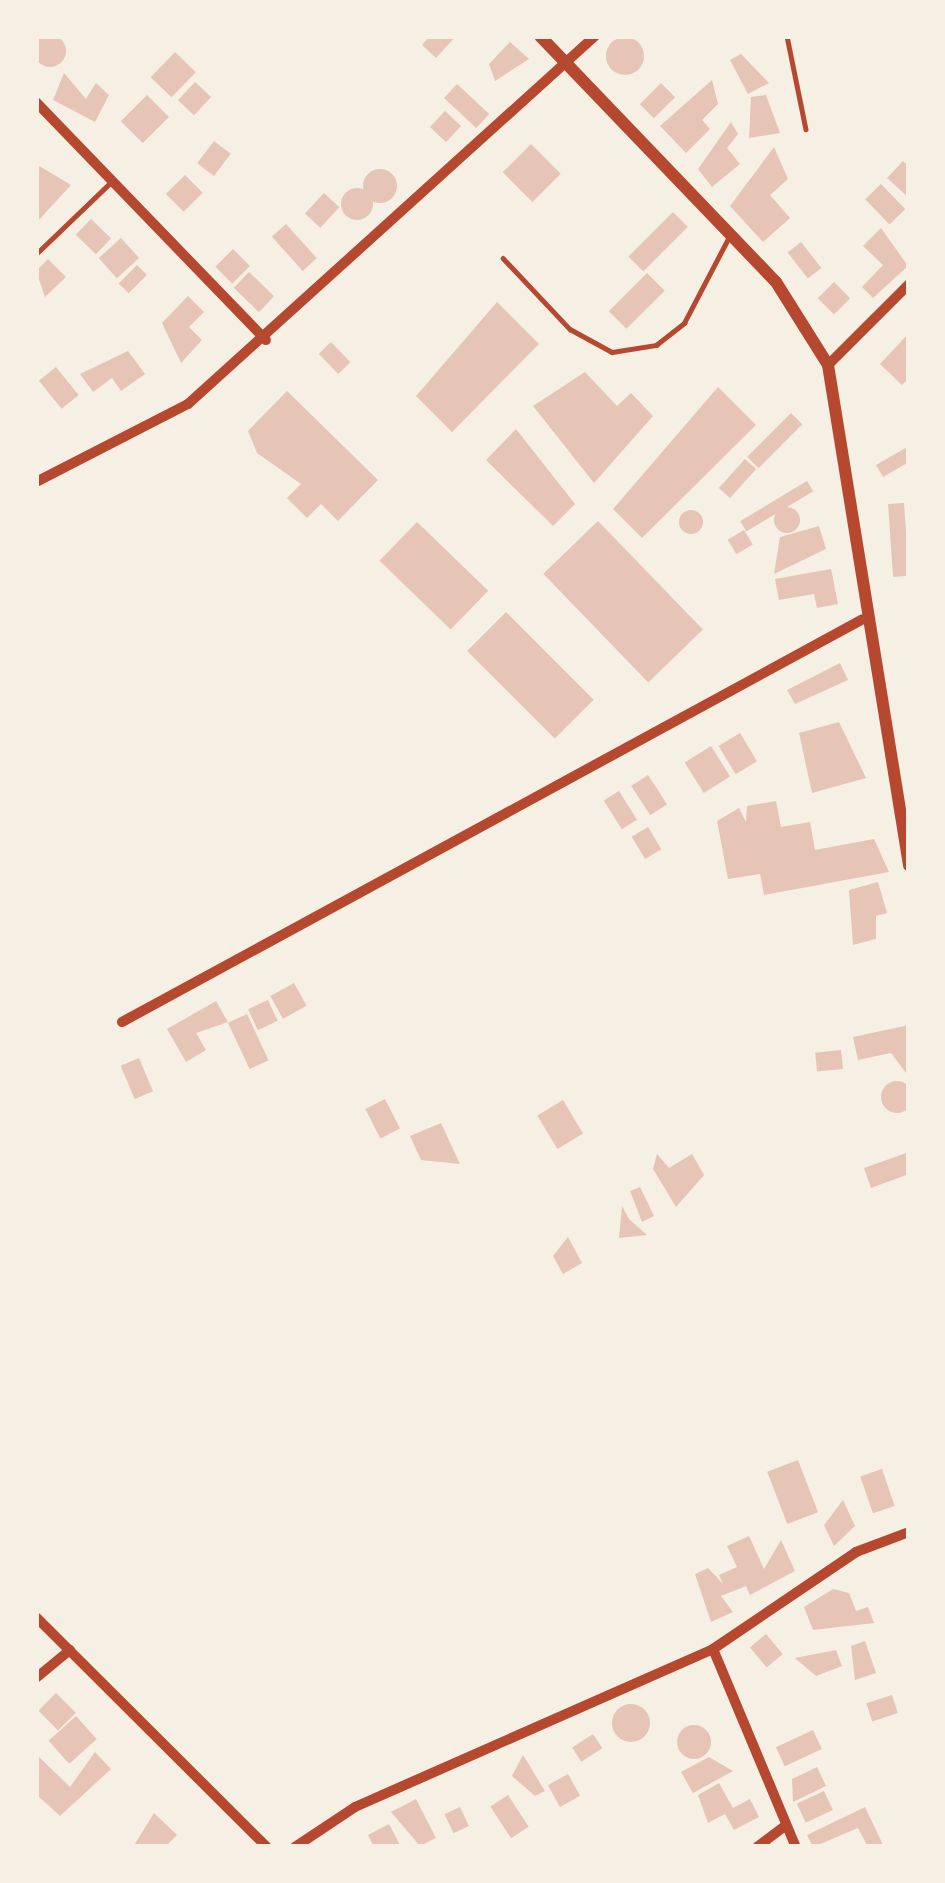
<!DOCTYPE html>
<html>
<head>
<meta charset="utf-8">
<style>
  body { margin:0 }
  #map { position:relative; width:945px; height:1883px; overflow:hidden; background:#f6efe4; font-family:"Nunito Sans",sans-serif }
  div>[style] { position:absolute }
  .building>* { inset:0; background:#e6c5b7; transform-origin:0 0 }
  .round { border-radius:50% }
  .service>* { height:4.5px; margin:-2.25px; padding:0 2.25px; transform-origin:2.25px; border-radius:2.25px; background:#b5482f }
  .minor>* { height:10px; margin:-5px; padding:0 5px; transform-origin:5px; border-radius:5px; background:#b5482f }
  .tertiary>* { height:12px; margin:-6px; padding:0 6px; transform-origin:6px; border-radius:6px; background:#b5482f }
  span { translate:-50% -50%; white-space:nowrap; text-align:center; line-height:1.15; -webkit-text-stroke:9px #f6efe4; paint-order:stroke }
  .frame { position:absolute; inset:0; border:39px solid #f6efe4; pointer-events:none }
</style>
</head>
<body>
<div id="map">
  <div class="building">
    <div class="round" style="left:34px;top:35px;width:32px;height:32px"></div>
    <div style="clip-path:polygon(430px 36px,456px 36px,436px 58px,422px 45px)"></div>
    <div class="round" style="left:606px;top:37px;width:38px;height:38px"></div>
    <div style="clip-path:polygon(510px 42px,529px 59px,495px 81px,489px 64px)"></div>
    <div style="left:175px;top:52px;width:29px;height:35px;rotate:44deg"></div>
    <div style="clip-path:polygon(741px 54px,769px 83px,748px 94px,730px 60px)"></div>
    <div style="clip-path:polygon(64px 73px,86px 99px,96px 83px,109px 95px,95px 122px,53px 100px)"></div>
    <div style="clip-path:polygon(712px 80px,718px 104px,702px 120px,710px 129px,686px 153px,660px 126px)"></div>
    <div style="left:195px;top:82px;width:22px;height:25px;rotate:43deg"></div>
    <div style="left:661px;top:83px;width:20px;height:30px;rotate:45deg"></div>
    <div style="left:457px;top:84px;width:44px;height:19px;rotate:43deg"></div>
    <div style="left:147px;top:95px;width:31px;height:37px;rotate:45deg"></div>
    <div style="clip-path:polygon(766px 95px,780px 133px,749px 138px,751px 97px)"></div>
    <div style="left:445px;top:111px;width:22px;height:22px;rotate:43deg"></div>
    <div style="clip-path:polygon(731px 122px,738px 134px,727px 148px,740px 164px,712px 187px,698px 169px)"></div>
    <div style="left:214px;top:141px;width:21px;height:28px;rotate:37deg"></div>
    <div style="left:531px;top:144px;width:42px;height:40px;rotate:45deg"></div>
    <div style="clip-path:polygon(774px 147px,788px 179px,770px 195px,790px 218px,763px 242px,730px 206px)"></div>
    <div style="clip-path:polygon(903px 161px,909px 166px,909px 198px,887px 178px)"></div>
    <div style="clip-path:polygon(36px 164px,71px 185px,36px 223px)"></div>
    <div class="round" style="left:363px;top:169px;width:34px;height:34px"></div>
    <div style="left:185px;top:175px;width:25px;height:27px;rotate:45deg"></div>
    <div style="left:881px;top:184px;width:35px;height:22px;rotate:46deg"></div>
    <div class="round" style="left:341px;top:188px;width:32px;height:32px"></div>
    <div style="left:324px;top:193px;width:21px;height:28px;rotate:43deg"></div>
    <div style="left:673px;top:212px;width:21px;height:63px;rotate:45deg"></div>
    <div style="left:91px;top:219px;width:28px;height:22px;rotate:44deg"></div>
    <div style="left:286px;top:224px;width:46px;height:19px;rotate:48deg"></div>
    <div style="clip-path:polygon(881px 228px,908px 266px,873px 298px,862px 287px,883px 265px,863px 246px)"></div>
    <div style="left:121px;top:238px;width:27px;height:30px;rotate:48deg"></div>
    <div style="left:801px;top:242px;width:33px;height:17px;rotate:52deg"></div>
    <div style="left:233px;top:249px;width:24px;height:25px;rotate:45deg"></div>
    <div style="clip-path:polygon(48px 259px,66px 277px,45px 297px,36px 271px)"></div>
    <div style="left:137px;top:265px;width:14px;height:26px;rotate:45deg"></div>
    <div style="left:249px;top:272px;width:35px;height:22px;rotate:44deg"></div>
    <div style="left:647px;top:273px;width:25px;height:54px;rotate:45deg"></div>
    <div style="left:834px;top:282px;width:23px;height:23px;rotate:45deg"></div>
    <div style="clip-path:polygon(188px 296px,204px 312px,189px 327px,202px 340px,181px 363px,162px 323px)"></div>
    <div style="clip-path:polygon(497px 302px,539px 344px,452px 432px,416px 396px)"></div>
    <div style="clip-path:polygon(909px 333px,909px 378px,902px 385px,880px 364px)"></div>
    <div style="left:331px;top:342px;width:28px;height:17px;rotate:46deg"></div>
    <div style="clip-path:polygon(128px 351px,145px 374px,121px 391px,112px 378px,93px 392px,80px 374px)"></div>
    <div style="left:56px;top:367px;width:36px;height:22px;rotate:51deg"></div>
    <div style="clip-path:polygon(585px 372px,617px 406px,631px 393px,653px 416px,594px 483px,533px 406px)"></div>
    <div style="clip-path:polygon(718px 387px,756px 425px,642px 538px,613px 509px)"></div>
    <div style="clip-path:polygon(287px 391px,378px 480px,338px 521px,321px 504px,307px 518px,287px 498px,301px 484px,257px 453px,248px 431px)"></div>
    <div style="left:791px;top:413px;width:16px;height:62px;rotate:45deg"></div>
    <div style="clip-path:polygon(516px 429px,575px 504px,553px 526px,486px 460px)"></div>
    <div style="clip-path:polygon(909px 446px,909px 462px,883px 477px,876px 465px)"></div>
    <div style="left:745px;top:459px;width:15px;height:39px;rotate:42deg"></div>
    <div style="left:807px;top:481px;width:12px;height:78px;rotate:59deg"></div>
    <div style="left:904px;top:503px;width:73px;height:16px;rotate:86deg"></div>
    <div class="round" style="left:774px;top:507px;width:26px;height:26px"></div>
    <div class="round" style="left:679px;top:510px;width:24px;height:24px"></div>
    <div style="left:598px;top:521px;width:151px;height:76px;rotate:46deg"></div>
    <div style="left:417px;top:522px;width:99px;height:54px;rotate:44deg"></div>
    <div style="clip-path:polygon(819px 526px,826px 549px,774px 574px,780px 537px)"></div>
    <div style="left:744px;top:530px;width:17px;height:19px;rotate:59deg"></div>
    <div style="clip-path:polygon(831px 569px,838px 604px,817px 608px,814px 594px,779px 600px,775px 579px)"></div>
    <div style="left:506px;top:612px;width:124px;height:55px;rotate:45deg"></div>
    <div style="clip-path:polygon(840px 663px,848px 680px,795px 704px,787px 690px)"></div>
    <div style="clip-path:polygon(839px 722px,866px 778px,812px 793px,799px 733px)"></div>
    <div style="left:740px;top:733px;width:33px;height:25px;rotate:59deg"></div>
    <div style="left:711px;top:746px;width:36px;height:31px;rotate:58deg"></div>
    <div style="left:648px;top:775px;width:35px;height:20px;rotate:57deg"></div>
    <div style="left:619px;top:791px;width:34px;height:18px;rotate:58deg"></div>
    <div style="clip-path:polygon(776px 801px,781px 827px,810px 822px,815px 850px,874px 839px,889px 872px,764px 895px,760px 874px,728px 879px,717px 821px,739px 808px,746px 822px,747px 806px)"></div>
    <div style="left:648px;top:827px;width:26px;height:19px;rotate:59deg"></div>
    <div style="clip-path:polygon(878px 882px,887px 913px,876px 916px,876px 939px,853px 945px,849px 890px)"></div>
    <div style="left:294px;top:983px;width:26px;height:27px;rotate:61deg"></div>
    <div style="left:268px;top:1000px;width:23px;height:22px;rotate:65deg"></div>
    <div style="clip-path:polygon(216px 1001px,228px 1022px,196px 1033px,206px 1050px,186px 1062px,167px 1029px)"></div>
    <div style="left:247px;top:1014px;width:51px;height:21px;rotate:65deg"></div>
    <div style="clip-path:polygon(909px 1025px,909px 1077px,891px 1053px,858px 1060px,853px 1037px)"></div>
    <div style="left:841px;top:1050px;width:19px;height:26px;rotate:84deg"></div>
    <div style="left:139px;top:1058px;width:36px;height:20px;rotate:67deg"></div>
    <div class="round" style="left:881px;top:1081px;width:32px;height:32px"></div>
    <div style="left:385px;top:1099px;width:33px;height:22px;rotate:63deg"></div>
    <div style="left:563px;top:1100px;width:39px;height:30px;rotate:59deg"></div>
    <div style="clip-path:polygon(441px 1123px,460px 1164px,421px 1160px,410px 1136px)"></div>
    <div style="clip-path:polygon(909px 1152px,909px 1174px,871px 1188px,864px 1168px)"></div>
    <div style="clip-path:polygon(657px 1154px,669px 1168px,692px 1154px,704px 1175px,676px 1207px,653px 1169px)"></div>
    <div style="clip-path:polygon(640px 1187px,654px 1216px,642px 1222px,630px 1191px)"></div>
    <div style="clip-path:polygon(622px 1206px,629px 1219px,647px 1235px,619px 1238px)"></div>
    <div style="clip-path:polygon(568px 1237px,582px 1263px,563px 1274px,553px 1256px)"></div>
    <div style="left:798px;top:1460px;width:56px;height:33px;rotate:69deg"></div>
    <div style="left:882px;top:1469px;width:39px;height:23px;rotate:71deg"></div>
    <div style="clip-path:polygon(843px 1500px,855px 1526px,834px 1546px,824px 1525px)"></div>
    <div style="clip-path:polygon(749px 1536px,764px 1569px,781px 1540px,795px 1571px,750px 1595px,746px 1586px,721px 1596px,733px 1612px,711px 1622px,695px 1574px,708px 1568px,723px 1584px,719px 1575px,737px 1567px,727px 1546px)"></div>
    <div style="clip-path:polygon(833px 1589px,849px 1593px,856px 1611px,868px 1607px,874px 1623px,813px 1630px,804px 1607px)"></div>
    <div style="left:766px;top:1634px;width:26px;height:21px;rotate:50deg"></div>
    <div style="clip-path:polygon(865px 1641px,876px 1673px,855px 1680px,851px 1646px)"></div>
    <div style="clip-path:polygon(836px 1650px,842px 1666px,816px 1676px,795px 1658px)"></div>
    <div style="left:56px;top:1693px;width:28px;height:25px;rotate:45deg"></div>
    <div style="left:892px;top:1695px;width:19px;height:27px;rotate:72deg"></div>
    <div class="round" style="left:612px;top:1704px;width:38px;height:38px"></div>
    <div style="left:76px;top:1716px;width:31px;height:37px;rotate:48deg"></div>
    <div class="round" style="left:677px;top:1725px;width:34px;height:34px"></div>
    <div style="left:813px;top:1730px;width:21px;height:41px;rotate:65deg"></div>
    <div style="left:593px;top:1734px;width:17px;height:25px;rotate:57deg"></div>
    <div style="clip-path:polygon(95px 1752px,111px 1769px,60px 1816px,36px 1794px,36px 1754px,70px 1787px)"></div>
    <div style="clip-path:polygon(523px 1755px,545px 1791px,535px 1796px,512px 1776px)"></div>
    <div style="clip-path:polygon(709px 1757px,733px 1771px,693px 1793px,681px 1772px)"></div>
    <div style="clip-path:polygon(817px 1767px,826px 1786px,793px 1802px,792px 1779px)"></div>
    <div style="left:568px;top:1774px;width:25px;height:23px;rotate:61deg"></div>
    <div style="clip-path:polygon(719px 1783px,733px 1808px,750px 1799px,759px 1817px,734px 1830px,725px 1814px,708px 1823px,698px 1795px)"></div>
    <div style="left:824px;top:1791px;width:21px;height:30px;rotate:65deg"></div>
    <div style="left:508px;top:1795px;width:38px;height:21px;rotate:57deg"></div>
    <div style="clip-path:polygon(416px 1799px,436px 1838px,420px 1846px,391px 1812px)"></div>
    <div style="left:460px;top:1807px;width:21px;height:17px;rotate:65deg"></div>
    <div style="clip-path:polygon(865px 1807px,884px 1847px,868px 1847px,858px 1828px,813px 1847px,807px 1835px)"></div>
    <div style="clip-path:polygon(154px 1813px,177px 1835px,165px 1847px,133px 1847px)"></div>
    <div style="clip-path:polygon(389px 1824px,401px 1847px,374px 1847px,368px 1835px)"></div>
  </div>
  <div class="service">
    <div style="left:787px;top:36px;width:95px;rotate:78.5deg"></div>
    <div style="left:36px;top:254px;width:105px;rotate:-43.8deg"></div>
    <div style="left:503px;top:258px;width:98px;rotate:46.7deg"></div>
    <div style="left:570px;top:329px;width:48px;rotate:28.7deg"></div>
    <div style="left:612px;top:352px;width:45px;rotate:-9deg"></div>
    <div style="left:656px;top:345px;width:36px;rotate:-38deg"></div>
    <div style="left:684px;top:323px;width:95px;rotate:-62.4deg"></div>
  </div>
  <div class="minor">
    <div style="left:36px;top:102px;width:331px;rotate:46deg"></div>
    <div style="left:828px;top:365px;width:115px;rotate:-45deg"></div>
    <div style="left:36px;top:482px;width:171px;rotate:-27.2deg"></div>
    <div style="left:188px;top:404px;width:549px;rotate:-42.12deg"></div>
    <div style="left:122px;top:1022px;width:843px;rotate:-28.54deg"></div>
    <div style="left:36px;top:1617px;width:326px;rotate:44.9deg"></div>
    <div style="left:713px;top:1649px;width:215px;rotate:67.3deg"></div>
    <div style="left:36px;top:1678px;width:44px;rotate:-39.5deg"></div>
    <div style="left:295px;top:1847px;width:72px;rotate:-33.7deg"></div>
    <div style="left:355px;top:1807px;width:391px;rotate:-23.8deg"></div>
    <div style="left:713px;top:1649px;width:173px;rotate:-34.1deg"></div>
    <div style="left:856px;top:1552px;width:57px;rotate:-20.7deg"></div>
    <div style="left:757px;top:1847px;width:35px;rotate:-37deg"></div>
  </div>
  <div class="tertiary">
    <div style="left:540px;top:36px;width:341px;rotate:46.2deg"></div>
    <div style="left:776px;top:282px;width:98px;rotate:57.9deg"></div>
    <div style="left:828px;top:365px;width:507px;rotate:80.8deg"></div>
  </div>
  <div class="frame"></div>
</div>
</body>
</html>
